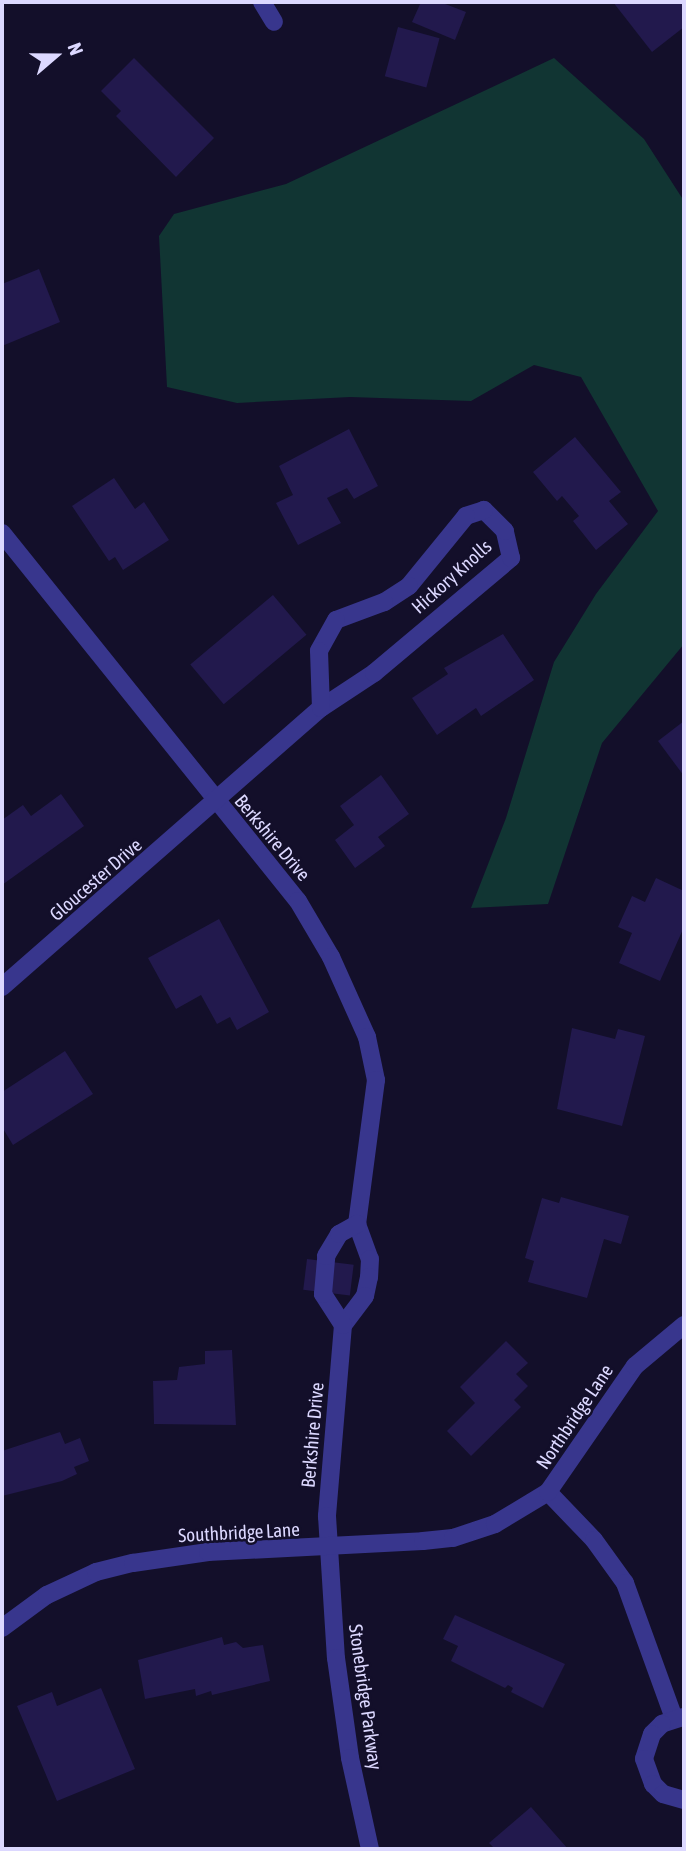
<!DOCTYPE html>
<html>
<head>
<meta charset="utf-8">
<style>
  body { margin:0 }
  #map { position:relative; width:686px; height:1851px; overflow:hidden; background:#130f2a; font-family:"Asap Condensed",sans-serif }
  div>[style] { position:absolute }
  .green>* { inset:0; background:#113533 }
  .building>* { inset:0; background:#22194d; transform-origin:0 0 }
  .street>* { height:18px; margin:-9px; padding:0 9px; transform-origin:9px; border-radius:9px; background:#38368d }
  span { translate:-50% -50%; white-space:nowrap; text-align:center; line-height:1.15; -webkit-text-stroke:5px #130f2a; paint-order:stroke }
  .street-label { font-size:19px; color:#dcd8ff }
  .frame { position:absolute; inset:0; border:4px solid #dcd8ff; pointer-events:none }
  .north { position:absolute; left:21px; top:21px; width:70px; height:70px; -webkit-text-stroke:5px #130f2a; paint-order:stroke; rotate:70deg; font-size:19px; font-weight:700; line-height:28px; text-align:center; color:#dcd8ff }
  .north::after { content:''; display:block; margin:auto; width:24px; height:32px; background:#dcd8ff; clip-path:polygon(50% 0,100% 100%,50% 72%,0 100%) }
</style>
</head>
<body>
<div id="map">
  <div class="green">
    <div style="clip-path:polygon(554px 58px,644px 139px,684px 201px,684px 644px,602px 743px,548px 904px,471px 908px,506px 818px,554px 662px,596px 594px,658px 511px,581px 377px,534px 365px,471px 401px,350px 397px,237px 403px,167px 387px,159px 236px,174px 214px,286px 184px)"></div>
  </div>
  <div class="building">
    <div style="clip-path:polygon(421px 2px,440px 2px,466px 12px,455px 40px,412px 22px)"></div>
    <div style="clip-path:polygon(613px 2px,684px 2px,684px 27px,652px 52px)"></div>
    <div style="left:398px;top:27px;width:43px;height:51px;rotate:15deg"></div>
    <div style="clip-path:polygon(134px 58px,214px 138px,176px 177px,116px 116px,121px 111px,101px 91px)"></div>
    <div style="clip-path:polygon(39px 269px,60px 322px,2px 346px,2px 284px)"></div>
    <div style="clip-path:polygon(349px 429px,378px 486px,354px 499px,347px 488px,327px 498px,341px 523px,298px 545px,276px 503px,293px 495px,279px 466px)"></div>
    <div style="clip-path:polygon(575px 437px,621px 492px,609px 501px,628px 524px,596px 550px,573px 521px,579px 516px,562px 496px,557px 501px,533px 472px)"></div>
    <div style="clip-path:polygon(114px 478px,135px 509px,144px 502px,169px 540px,123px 570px,115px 557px,109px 561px,72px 506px)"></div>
    <div style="left:273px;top:595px;width:52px;height:108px;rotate:50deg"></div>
    <div style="clip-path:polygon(503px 634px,534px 680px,481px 716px,476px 708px,437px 735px,412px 698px,448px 674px,444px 668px)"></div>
    <div style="clip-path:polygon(684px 721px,684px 776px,658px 741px)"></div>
    <div style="clip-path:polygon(381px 775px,409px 814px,378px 837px,385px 846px,355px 868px,335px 840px,354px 825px,340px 806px)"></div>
    <div style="clip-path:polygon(61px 794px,84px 826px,2px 885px,2px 820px,23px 805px,31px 816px)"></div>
    <div style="clip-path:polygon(656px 878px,684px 891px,684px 927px,660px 981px,619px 963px,632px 933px,618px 927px,632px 896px,645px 902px)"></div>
    <div style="clip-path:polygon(219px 919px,269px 1012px,237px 1030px,230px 1017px,217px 1024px,201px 995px,176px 1009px,148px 958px)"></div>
    <div style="clip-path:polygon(572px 1028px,615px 1039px,618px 1029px,645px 1036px,622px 1126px,557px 1109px)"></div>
    <div style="clip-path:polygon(65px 1051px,93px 1094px,13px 1145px,2px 1127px,2px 1092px)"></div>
    <div style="clip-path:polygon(561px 1197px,629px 1216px,621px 1244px,604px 1239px,587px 1298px,528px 1282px,534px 1261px,525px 1258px,542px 1198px,559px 1203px)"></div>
    <div style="left:307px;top:1259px;width:47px;height:31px;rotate:7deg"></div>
    <div style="clip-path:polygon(506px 1341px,528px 1363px,516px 1374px,528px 1386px,514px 1400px,521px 1407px,471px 1456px,447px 1431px,475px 1403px,460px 1387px)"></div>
    <div style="clip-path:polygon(232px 1350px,236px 1425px,154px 1424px,153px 1381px,177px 1380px,179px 1367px,205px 1364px,205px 1351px)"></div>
    <div style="clip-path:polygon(60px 1432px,65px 1444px,80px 1438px,89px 1461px,74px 1467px,77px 1474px,62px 1481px,2px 1496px,2px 1451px)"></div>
    <div style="clip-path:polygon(455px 1615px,565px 1664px,543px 1708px,511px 1692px,513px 1688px,508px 1685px,505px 1688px,451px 1661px,458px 1646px,443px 1639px)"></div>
    <div style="clip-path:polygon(222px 1637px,224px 1645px,236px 1642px,243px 1648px,263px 1645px,270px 1681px,212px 1695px,211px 1691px,196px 1696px,195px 1689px,145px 1699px,138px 1660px)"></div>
    <div style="clip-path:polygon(101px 1688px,135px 1769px,57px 1801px,17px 1706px,52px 1692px,57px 1706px)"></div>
    <div style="clip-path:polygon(531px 1807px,568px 1849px,495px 1849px,489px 1843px)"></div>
  </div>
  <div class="street">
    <div style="left:262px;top:2px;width:23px;rotate:59deg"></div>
    <div style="left:2px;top:533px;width:472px;rotate:51.2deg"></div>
    <div style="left:298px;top:901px;width:65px;rotate:59.5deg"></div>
    <div style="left:331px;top:957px;width:88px;rotate:65.8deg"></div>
    <div style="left:367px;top:1037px;width:44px;rotate:78.2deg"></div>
    <div style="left:376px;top:1080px;width:145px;rotate:97.5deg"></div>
    <div style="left:357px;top:1224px;width:37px;rotate:70deg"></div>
    <div style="left:370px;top:1259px;width:18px;rotate:93deg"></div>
    <div style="left:369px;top:1277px;width:19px;rotate:102deg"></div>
    <div style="left:365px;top:1296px;width:36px;rotate:127deg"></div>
    <div style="left:343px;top:1325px;width:192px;rotate:94.8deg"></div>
    <div style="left:327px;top:1516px;width:142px;rotate:86.4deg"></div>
    <div style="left:336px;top:1658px;width:101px;rotate:82deg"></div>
    <div style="left:350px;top:1758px;width:93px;rotate:77.6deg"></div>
    <div style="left:2px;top:987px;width:424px;rotate:-41.2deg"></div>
    <div style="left:321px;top:708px;width:64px;rotate:-33.4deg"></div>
    <div style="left:374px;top:673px;width:179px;rotate:-40deg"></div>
    <div style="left:511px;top:558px;width:28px;rotate:-103deg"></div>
    <div style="left:505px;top:531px;width:30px;rotate:-135deg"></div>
    <div style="left:484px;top:510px;width:19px;rotate:162deg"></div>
    <div style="left:466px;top:516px;width:90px;rotate:129.2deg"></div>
    <div style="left:409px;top:586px;width:30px;rotate:147deg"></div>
    <div style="left:384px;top:602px;width:51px;rotate:159.4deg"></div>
    <div style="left:336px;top:620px;width:35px;rotate:119deg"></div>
    <div style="left:319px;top:651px;width:57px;rotate:88deg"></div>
    <div style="left:343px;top:1325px;width:37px;rotate:-123deg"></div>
    <div style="left:323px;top:1294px;width:38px;rotate:-85deg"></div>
    <div style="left:326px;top:1256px;width:26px;rotate:-59deg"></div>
    <div style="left:339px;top:1234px;width:21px;rotate:-29deg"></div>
    <div style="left:548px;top:1492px;width:66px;rotate:46.2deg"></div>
    <div style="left:594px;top:1540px;width:53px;rotate:54.2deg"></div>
    <div style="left:625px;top:1583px;width:144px;rotate:70.1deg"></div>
    <div style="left:2px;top:1628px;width:56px;rotate:-36.3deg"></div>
    <div style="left:47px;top:1595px;width:54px;rotate:-25.1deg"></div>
    <div style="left:96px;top:1572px;width:38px;rotate:-14deg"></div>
    <div style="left:133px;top:1563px;width:76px;rotate:-8.3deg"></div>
    <div style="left:208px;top:1552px;width:215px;rotate:-2.9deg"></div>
    <div style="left:423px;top:1541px;width:30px;rotate:-6deg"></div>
    <div style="left:453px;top:1538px;width:44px;rotate:-18.4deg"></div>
    <div style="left:495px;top:1524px;width:62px;rotate:-31.1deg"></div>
    <div style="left:548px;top:1492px;width:153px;rotate:-55.4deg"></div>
    <div style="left:635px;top:1366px;width:64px;rotate:-39.9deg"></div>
    <div style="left:683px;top:1717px;width:22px;rotate:162deg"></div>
    <div style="left:662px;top:1724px;width:14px;rotate:135deg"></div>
    <div style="left:652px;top:1734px;width:26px;rotate:108deg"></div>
    <div style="left:644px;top:1759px;width:27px;rotate:70deg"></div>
    <div style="left:653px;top:1784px;width:14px;rotate:45deg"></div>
    <div style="left:663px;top:1794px;width:22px;rotate:16deg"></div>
  </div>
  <div class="street-label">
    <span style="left:452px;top:577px;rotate:-42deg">Hickory Knolls</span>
    <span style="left:272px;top:838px;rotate:50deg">Berkshire Drive</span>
    <span style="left:96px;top:880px;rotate:-41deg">Gloucester Drive</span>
    <span style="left:575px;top:1417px;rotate:-56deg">Northbridge Lane</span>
    <span style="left:313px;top:1435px;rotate:-85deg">Berkshire Drive</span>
    <span style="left:239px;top:1533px;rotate:-3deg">Southbridge Lane</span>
    <span style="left:365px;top:1697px;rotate:82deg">Stonebridge Parkway</span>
  </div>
  <div class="frame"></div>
  <div class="north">N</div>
</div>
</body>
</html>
